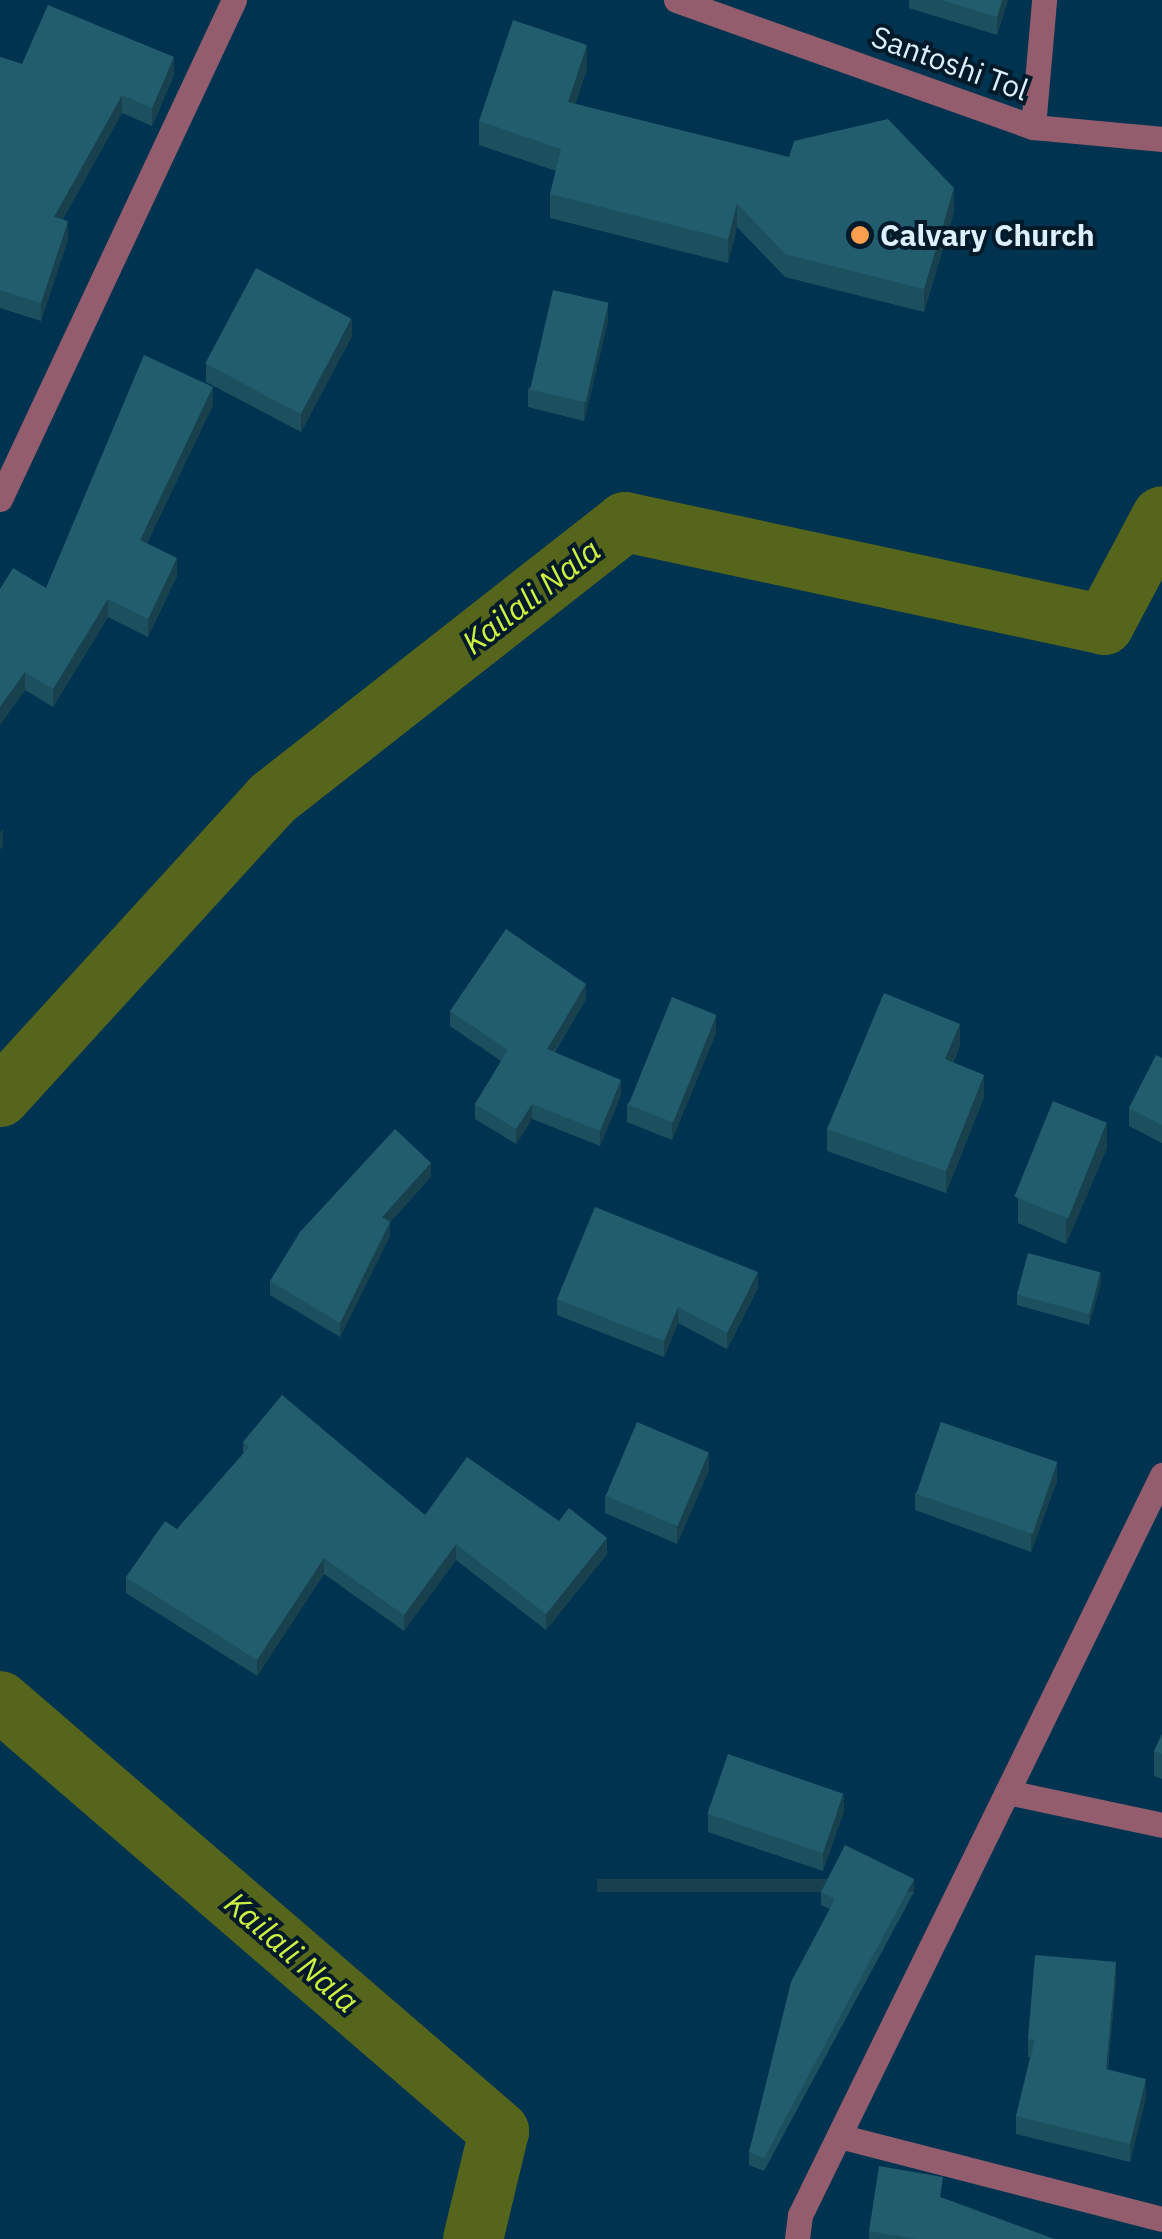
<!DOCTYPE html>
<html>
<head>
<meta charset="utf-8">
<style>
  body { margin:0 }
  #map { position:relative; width:1162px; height:2239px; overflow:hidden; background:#003350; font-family:"IBM Plex Sans",sans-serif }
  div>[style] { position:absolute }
  .canal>* { height:60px; margin:-30px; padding:0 30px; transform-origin:30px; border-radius:30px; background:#56651c }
  .minor>* { height:25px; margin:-12.5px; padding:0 12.5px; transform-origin:12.5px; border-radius:12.5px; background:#935d6d }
  .wall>* { inset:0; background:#1d505f }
  .shaded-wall>* { inset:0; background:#18414d; transform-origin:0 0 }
  .building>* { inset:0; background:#225d6e; transform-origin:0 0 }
  .dots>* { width:28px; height:28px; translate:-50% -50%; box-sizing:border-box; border:5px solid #011a2a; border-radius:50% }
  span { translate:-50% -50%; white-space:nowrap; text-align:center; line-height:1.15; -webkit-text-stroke:8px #011a2a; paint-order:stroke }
  .street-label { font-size:30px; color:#ddf0fe }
  .poi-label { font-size:30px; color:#ddf0fe; font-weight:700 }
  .left { translate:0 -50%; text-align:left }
  .water-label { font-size:32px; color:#cff141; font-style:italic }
</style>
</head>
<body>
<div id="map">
  <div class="canal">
    <div style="left:0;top:1097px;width:403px;rotate:-47.6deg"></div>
    <div style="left:272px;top:799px;width:449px;rotate:-38.1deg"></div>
    <div style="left:625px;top:522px;width:490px;rotate:12.1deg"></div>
    <div style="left:1104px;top:625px;width:123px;rotate:-62deg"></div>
    <div style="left:0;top:1701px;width:659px;rotate:40.75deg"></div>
    <div style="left:499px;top:2131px;width:111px;rotate:103.5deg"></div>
  </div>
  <div class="minor">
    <div style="left:676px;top:0;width:379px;rotate:19.6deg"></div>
    <div style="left:1033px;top:127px;width:130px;rotate:5.3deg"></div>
    <div style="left:1033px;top:127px;width:127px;rotate:-85deg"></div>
    <div style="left:0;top:499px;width:551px;rotate:-64.88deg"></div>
    <div style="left:1007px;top:1792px;width:158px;rotate:12deg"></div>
    <div style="left:839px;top:2136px;width:333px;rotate:14.4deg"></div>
    <div style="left:797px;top:2239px;width:24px;rotate:-83deg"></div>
    <div style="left:800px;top:2215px;width:824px;rotate:-63.93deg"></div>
  </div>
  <div class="wall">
    <div style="clip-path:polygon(909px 0,1008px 0,997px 35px,909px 8px)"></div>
    <div style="clip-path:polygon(0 57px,22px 64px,174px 75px,152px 126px,122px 113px,63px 219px,68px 239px,41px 321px,0 308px)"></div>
    <div style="clip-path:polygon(587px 69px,575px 104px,954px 212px,924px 312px,785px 277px,737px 227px,728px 263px,550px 218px,550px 194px,556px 171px,479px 145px,479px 121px)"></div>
    <div style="clip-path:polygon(608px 321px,584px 421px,528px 407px,528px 389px)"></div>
    <div style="clip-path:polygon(352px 336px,301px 432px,206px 382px,206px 364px)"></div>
    <div style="clip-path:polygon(213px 405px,147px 543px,177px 576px,148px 637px,108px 617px,53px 707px,25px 690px,0 725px,46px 588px)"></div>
    <div style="clip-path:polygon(586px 999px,555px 1052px,621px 1095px,600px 1146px,532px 1119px,516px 1144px,475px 1119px,475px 1104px,501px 1061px,450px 1026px,450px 1011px)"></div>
    <div style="clip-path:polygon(716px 1033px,672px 1140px,627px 1122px,627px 1104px)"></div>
    <div style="clip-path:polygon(960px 1046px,953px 1063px,984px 1097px,946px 1193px,827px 1151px,827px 1129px)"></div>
    <div style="clip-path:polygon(1162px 1058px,1162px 1143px,1129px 1126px,1129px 1108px)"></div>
    <div style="clip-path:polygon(1107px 1148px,1066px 1244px,1018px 1223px,1018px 1198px)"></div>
    <div style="clip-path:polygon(431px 1177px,390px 1222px,390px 1236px,340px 1337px,270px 1295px,270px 1281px)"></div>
    <div style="clip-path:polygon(1101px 1282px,1089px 1325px,1017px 1305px,1017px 1295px)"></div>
    <div style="clip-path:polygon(758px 1288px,727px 1349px,678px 1323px,664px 1357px,557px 1315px,557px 1299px)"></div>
    <div style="clip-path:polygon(243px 1442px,425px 1515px,607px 1554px,546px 1630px,456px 1560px,404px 1631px,324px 1574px,257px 1676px,126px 1593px,126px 1577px,177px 1529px,243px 1454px)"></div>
    <div style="clip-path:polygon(709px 1470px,677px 1544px,605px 1513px,605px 1495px)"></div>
    <div style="clip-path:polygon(1057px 1481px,1031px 1552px,915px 1510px,915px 1493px)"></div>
    <div style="clip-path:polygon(1162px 1734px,1162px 1779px,1154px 1776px,1154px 1751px)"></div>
    <div style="clip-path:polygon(844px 1811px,823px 1871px,708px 1832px,708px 1814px)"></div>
    <div style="clip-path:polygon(821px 1892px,914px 1892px,764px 2171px,749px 2165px,749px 2152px,830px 1909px,821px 1905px)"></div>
    <div style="clip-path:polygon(1116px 1980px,1108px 2070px,1146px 2097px,1130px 2162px,1016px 2134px,1016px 2116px,1030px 2057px,1028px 2057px,1028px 2039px)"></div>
    <div style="clip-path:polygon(943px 2198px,1054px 2239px,869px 2239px,869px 2231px)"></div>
  </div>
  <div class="shaded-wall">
    <div style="clip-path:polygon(1002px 0,1008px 0,997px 35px,997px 17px)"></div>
    <div style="clip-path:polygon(587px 45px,587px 69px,568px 126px,568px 102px)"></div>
    <div style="clip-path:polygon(174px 57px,174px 75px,152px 126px,152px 108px)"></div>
    <div style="clip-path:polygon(122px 95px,122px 113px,54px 235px,54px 217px)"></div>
    <div style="clip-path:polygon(954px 188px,954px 212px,924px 312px,924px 289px)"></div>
    <div style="clip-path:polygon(737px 203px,737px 227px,728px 263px,728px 239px)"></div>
    <div style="clip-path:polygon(68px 221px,68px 239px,41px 321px,41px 303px)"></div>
    <div style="clip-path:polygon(608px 303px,608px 321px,584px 421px,584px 403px)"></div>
    <div style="clip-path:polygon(352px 318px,352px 336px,301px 432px,301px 414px)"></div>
    <div style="clip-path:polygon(213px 387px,213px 405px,140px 558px,140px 540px)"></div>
    <div style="clip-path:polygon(177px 558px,177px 576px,148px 637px,148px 619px)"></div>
    <div style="clip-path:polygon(108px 599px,108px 617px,53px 707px,53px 689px)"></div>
    <div style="clip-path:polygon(25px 672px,25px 690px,0 725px,0 707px)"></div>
    <div style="clip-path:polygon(3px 829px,3px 846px,0 850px,0 832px)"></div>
    <div style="clip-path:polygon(586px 984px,586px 999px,547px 1064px,547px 1049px)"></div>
    <div style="clip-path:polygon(716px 1015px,716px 1033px,672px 1140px,672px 1122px)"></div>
    <div style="clip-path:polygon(960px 1024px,960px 1046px,945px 1081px,945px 1059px)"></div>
    <div style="clip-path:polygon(984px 1075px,984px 1097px,946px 1193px,946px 1171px)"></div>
    <div style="clip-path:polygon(621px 1080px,621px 1095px,600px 1146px,600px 1131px)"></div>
    <div style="clip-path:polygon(532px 1104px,532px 1119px,516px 1144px,516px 1129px)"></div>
    <div style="clip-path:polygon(1107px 1123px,1107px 1148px,1066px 1244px,1066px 1219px)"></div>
    <div style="clip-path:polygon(431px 1163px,431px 1177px,382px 1231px,382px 1217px)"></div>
    <div style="clip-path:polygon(390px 1222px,390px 1236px,340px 1337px,340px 1323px)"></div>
    <div style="clip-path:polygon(758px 1272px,758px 1288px,727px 1349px,727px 1333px)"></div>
    <div style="clip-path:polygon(1101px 1272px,1101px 1282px,1089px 1325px,1089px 1315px)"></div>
    <div style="clip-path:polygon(678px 1307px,678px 1323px,664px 1357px,664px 1341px)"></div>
    <div style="clip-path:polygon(709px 1452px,709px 1470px,677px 1544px,677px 1526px)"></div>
    <div style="clip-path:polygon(1057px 1463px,1057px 1481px,1031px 1552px,1031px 1534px)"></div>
    <div style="clip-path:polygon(607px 1538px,607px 1554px,546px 1630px,546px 1614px)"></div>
    <div style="clip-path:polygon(456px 1544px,456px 1560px,404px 1631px,404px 1615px)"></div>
    <div style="clip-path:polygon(324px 1558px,324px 1574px,257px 1676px,257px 1660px)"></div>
    <div style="clip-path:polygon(844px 1793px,844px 1811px,823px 1871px,823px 1853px)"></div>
    <div style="left:914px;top:1879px;width:13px;height:317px;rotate:90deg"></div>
    <div style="clip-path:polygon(1116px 1962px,1116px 1980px,1106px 2087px,1106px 2069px)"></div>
    <div style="clip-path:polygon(1146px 2079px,1146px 2097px,1130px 2162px,1130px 2144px)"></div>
  </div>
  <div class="building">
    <div style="clip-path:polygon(941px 0,1002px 0,997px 17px)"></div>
    <div style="clip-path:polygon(48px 5px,174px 57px,152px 108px,122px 95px,54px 217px,68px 221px,41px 303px,0 290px,0 57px,22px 64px)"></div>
    <div style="clip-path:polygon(513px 20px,587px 45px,568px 102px,789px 157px,794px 141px,888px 119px,954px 188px,924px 289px,785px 254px,737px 203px,728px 239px,550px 194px,561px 149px,479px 121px)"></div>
    <div style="left:256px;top:268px;width:108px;height:108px;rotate:28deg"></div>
    <div style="left:553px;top:290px;width:57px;height:102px;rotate:13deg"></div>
    <div style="clip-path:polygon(144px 355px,213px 387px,140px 540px,177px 558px,148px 619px,108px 599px,53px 689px,25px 672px,0 707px,0 589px,13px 568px,46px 588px)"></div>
    <div style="clip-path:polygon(506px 929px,586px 984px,547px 1049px,621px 1080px,600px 1131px,532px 1104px,516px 1129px,475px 1104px,508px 1050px,450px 1011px)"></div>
    <div style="clip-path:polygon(884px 993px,960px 1024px,945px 1059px,984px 1075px,946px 1171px,827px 1129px)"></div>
    <div style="left:672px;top:997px;width:48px;height:116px;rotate:22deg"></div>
    <div style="clip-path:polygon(1156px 1055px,1162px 1058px,1162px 1125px,1129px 1108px)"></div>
    <div style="left:1053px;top:1101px;width:58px;height:103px;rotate:22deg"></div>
    <div style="clip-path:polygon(395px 1129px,431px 1163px,382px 1217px,390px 1222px,340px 1323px,270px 1281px,300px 1232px)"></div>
    <div style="clip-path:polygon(595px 1207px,758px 1272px,727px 1333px,678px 1307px,664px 1341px,557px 1299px)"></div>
    <div style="left:1028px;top:1253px;width:75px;height:43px;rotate:15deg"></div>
    <div style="clip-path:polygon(282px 1395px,425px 1515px,467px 1457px,559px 1521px,569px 1508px,607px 1538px,546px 1614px,456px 1544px,404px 1615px,324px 1558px,257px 1660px,126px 1577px,165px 1521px,177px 1529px,249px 1447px,243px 1442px)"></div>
    <div style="left:637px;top:1422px;width:78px;height:80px;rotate:23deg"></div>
    <div style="left:941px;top:1422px;width:123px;height:76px;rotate:19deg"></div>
    <div style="clip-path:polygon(1162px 1734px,1162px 1754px,1154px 1751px)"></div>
    <div style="left:728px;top:1754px;width:122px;height:63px;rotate:19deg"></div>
    <div style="clip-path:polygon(845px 1845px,914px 1879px,764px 2158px,749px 2152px,791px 1982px,835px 1899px,821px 1892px)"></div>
    <div style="clip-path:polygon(1035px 1955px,1116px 1962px,1106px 2069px,1146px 2079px,1130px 2144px,1016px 2116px,1035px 2040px,1028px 2039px)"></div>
    <div style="clip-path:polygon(879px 2166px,943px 2177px,940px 2197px,1054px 2239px,916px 2239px,869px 2231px)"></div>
  </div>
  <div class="dots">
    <div style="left:860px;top:235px;background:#f99f4d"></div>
  </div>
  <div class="street-label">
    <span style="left:950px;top:63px;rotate:20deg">Santoshi Tol</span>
  </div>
  <div class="poi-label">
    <span class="left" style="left:880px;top:235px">Calvary Church</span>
  </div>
  <div class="water-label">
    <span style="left:531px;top:596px;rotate:-38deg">Kailali Nala</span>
    <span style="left:292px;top:1952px;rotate:41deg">Kailali Nala</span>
  </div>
</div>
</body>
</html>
